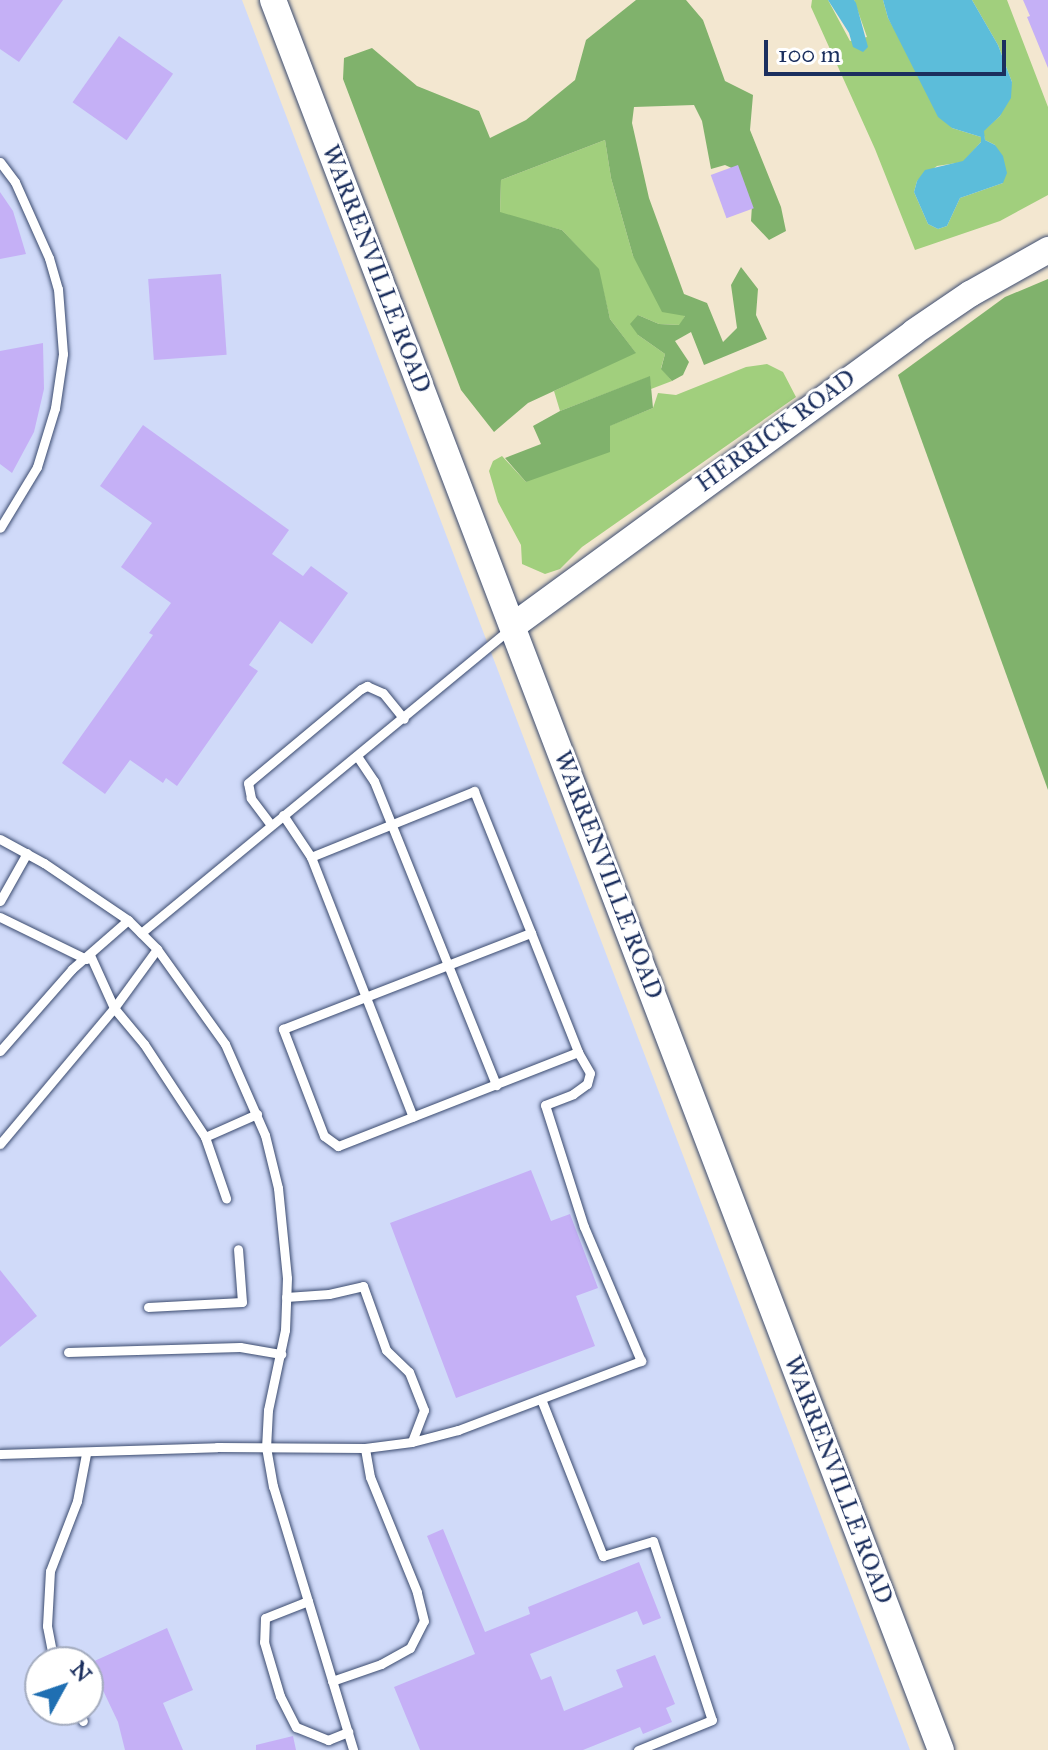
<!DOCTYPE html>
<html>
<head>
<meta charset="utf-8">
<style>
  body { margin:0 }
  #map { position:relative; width:1048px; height:1750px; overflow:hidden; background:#f3e7d0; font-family:"IM FELL Great Primer",serif }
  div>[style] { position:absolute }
  .built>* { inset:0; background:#d0daf9 }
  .green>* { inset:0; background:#a1cf7d }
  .forest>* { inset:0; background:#80b26c }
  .water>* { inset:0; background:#5cbdda }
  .building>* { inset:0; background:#c5b0f6; transform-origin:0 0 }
  .roads { filter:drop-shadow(0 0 2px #3b4b6f) drop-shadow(0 0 2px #3b4b6f) }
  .lane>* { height:9px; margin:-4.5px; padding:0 4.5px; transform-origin:4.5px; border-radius:4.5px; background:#fff }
  .secondary>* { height:26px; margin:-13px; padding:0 13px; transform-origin:13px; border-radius:13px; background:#fff }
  span { translate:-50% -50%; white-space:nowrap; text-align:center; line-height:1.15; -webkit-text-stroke:6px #fff; paint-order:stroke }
  .street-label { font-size:24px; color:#1b2f5e }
  .north { position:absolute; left:24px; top:1646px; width:80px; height:80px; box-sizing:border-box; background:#fff; border:2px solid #a4acbf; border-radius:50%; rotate:50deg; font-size:22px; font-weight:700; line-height:32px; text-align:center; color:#1b2f5e }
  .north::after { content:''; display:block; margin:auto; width:28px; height:36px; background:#1f6fb2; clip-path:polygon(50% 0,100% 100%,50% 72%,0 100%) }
  .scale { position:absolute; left:764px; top:40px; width:242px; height:36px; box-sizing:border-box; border:4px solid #1b2f5e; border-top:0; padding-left:10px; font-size:24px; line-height:28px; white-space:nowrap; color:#1b2f5e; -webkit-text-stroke:6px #fff; paint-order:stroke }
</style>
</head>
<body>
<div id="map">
  <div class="built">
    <div style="clip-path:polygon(evenodd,0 0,242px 0,910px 1750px,0 1750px,0 0,40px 1662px,88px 1662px,88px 1710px,40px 1710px,40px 1662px)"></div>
  </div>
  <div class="green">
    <div style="clip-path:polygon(812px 0,828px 0,850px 41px,867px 37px,854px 0,883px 0,888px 18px,952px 128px,981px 137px,981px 142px,963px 162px,937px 166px,917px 181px,914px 192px,928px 224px,938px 229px,947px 226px,960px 198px,1003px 183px,995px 145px,985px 140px,983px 131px,1000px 116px,1012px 82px,998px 45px,972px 0,1007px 0,1048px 107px,1048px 195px,1000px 221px,915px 250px,875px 149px,811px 7px)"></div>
    <div style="clip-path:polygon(605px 140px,611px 178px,633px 256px,685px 316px,680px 325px,659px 324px,638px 315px,638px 335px,665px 354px,661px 368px,672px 381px,651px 389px,649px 377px,560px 411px,554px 391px,635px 352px,610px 319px,598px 269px,562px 230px,500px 213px,501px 180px)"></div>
    <div style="clip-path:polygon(767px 364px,783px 372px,796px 397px,582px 547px,560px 569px,545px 574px,522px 564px,521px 545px,498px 502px,489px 471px,493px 461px,502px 456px,526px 482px,609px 426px,653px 408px,658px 393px,676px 395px,746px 367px)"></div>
  </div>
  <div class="forest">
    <div style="clip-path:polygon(636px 0,686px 0,703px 20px,725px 81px,753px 95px,750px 130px,781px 207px,786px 231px,769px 240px,751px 221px,752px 205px,736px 170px,725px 165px,711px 169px,702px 121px,694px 105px,634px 107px,632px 123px,649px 198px,684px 294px,707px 303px,723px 342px,737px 328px,731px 285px,741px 267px,758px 289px,756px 315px,767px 339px,704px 365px,691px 332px,675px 341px,689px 362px,683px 375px,672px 381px,661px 369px,665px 354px,638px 335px,630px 324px,638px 315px,659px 324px,679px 325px,685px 316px,662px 312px,633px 256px,611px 178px,605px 140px,501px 180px,500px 212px,562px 230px,599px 269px,610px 319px,636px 353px,528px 403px,494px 432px,461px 390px,343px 79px,344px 58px,372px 48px,417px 86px,479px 111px,490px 138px,526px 120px,575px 80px,586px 40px)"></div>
    <div style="clip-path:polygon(1048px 279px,1048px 790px,898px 375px,1005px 297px)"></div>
    <div style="clip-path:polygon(650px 376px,653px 408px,610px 426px,610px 452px,526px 482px,505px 458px,541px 444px,533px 426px,560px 411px)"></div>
  </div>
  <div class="water">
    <div style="clip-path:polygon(828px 0,854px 0,856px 3px,868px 47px,863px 52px,853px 47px,849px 33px)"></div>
    <div style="clip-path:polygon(883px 0,972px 0,998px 45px,1012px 82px,1011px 98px,1000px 116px,984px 131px,985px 140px,995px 145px,1003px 156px,1007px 173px,1003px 183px,960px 198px,947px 226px,938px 229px,928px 224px,914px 192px,917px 181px,925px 170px,963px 161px,981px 142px,981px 137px,952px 128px,938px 117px,888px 18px)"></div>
  </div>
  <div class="building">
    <div style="clip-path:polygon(0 0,63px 0,19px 62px,0 49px)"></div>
    <div style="clip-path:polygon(1023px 0,1048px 0,1048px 68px,1027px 17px,1030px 16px)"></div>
    <div style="left:119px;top:36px;width:66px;height:81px;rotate:35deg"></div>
    <div style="left:738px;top:165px;width:46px;height:29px;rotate:70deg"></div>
    <div style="clip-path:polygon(0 192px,13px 211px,26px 254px,0 259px)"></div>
    <div style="left:221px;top:274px;width:81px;height:73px;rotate:86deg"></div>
    <div style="clip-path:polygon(43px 343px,44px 389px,34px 432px,12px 473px,0 464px,0 351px)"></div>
    <div style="clip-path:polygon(143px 425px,289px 530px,272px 554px,303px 576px,311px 566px,348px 593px,312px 644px,280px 621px,249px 665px,258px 671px,177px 786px,166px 778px,163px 783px,130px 760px,105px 794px,62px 763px,153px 635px,149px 633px,171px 603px,121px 567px,152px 523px,100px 486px)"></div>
    <div style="clip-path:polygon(531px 1170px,551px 1221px,570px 1214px,598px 1288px,576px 1296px,595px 1346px,456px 1398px,390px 1223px)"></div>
    <div style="clip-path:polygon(0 1270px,37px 1316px,0 1347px)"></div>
    <div style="clip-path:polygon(443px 1529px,485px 1632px,530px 1614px,528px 1607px,639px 1562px,661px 1618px,643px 1625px,637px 1611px,530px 1654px,541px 1680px,551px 1676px,564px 1711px,623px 1687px,616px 1670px,655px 1655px,675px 1704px,666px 1708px,672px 1722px,643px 1734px,640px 1727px,583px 1750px,420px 1750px,394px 1687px,475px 1654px,427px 1536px)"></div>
    <div style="clip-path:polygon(167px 1628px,193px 1690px,163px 1703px,183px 1750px,125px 1750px,118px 1722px,90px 1663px)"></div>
    <div style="clip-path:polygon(293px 1736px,296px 1750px,256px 1750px,256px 1745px)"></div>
  </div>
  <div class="roads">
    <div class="lane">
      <div style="left:0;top:162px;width:25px;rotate:53deg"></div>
      <div style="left:15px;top:182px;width:83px;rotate:65.9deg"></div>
      <div style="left:49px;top:258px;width:32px;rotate:74deg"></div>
      <div style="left:58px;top:289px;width:65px;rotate:85.6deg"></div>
      <div style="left:63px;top:354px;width:55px;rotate:98.4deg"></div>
      <div style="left:55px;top:408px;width:62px;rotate:107deg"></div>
      <div style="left:37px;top:467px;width:71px;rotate:121.2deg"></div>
      <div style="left:357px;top:756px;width:30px;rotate:56deg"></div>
      <div style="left:374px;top:781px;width:328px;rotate:68.1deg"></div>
      <div style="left:283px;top:815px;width:50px;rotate:56.3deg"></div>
      <div style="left:311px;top:857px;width:279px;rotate:68.6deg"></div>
      <div style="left:271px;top:825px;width:34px;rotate:-127deg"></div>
      <div style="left:251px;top:798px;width:15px;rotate:-101deg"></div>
      <div style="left:248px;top:783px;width:147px;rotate:-39.8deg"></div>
      <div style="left:361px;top:689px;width:7px;rotate:-27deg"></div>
      <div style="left:367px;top:686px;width:17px;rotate:24deg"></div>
      <div style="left:383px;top:693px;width:33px;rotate:51deg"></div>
      <div style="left:0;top:839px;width:50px;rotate:28.6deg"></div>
      <div style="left:44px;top:863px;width:102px;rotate:34.2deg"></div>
      <div style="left:128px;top:920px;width:41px;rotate:45deg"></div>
      <div style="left:157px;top:949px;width:117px;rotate:54.4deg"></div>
      <div style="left:225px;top:1044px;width:99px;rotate:66.3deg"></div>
      <div style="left:265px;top:1135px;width:55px;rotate:76.2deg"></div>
      <div style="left:278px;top:1188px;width:90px;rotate:84.3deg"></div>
      <div style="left:287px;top:1278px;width:52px;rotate:92.2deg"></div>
      <div style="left:285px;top:1330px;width:82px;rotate:102deg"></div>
      <div style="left:268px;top:1410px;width:37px;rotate:93deg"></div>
      <div style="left:266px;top:1447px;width:40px;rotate:80deg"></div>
      <div style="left:273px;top:1486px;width:276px;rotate:73.1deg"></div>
      <div style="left:311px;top:857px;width:176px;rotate:-22deg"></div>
      <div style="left:474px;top:791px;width:153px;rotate:68.1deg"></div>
      <div style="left:531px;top:933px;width:128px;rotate:68.4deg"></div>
      <div style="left:578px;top:1052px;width:258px;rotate:158.6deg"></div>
      <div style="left:338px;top:1146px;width:17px;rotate:-144deg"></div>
      <div style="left:324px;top:1136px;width:115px;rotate:-111deg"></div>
      <div style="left:283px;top:1029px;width:266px;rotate:-21.2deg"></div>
      <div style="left:0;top:901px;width:55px;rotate:-60.6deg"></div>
      <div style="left:0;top:917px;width:96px;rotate:26deg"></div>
      <div style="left:141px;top:933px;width:477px;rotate:-39.5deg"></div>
      <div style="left:90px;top:955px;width:58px;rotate:65.6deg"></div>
      <div style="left:114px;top:1008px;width:47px;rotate:50.2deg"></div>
      <div style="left:144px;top:1044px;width:111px;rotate:56.7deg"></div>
      <div style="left:205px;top:1137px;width:65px;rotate:71deg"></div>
      <div style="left:0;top:1051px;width:109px;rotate:-48.7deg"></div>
      <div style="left:72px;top:969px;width:74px;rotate:-41.2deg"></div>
      <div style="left:205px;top:1137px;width:57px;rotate:-23.9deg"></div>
      <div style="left:0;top:1144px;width:177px;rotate:-50deg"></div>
      <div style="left:114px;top:1008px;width:73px;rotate:-53.9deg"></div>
      <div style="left:286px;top:1297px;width:43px;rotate:-4deg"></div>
      <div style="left:329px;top:1294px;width:35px;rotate:-13deg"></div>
      <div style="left:363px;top:1286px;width:68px;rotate:70.2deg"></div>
      <div style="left:386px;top:1350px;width:32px;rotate:44deg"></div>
      <div style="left:409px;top:1372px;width:41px;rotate:68.5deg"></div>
      <div style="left:424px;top:1410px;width:34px;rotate:111deg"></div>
      <div style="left:148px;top:1307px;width:94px;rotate:-3deg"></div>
      <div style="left:242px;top:1302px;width:53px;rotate:-94.3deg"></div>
      <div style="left:68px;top:1352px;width:172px;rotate:-1.7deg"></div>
      <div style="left:240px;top:1347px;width:42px;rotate:9.7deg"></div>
      <div style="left:541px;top:1399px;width:169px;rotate:68.5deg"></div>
      <div style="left:603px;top:1556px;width:52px;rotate:-16.7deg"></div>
      <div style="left:653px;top:1541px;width:188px;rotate:71.8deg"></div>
      <div style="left:712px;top:1720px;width:80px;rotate:157.9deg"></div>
      <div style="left:0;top:1454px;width:217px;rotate:-1.8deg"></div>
      <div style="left:217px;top:1447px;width:148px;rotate:0.4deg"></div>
      <div style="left:365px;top:1448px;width:47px;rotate:-7.3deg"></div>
      <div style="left:412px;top:1442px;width:48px;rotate:-14.6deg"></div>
      <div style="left:458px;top:1430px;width:196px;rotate:-20.7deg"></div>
      <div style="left:641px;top:1361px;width:146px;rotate:-113deg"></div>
      <div style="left:584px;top:1227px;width:128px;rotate:-107.7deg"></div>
      <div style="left:545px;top:1105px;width:30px;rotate:-21deg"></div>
      <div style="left:573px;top:1094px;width:17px;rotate:-36deg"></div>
      <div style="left:587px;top:1084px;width:11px;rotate:-75deg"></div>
      <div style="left:590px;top:1073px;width:24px;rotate:-120deg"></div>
      <div style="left:308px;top:1601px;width:46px;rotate:158.4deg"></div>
      <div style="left:265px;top:1618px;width:24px;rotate:92deg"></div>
      <div style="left:264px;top:1642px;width:56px;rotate:73.5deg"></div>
      <div style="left:280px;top:1696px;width:35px;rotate:63deg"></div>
      <div style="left:296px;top:1727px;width:35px;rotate:22deg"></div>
      <div style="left:328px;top:1740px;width:22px;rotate:-22deg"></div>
      <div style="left:54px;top:1662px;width:37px;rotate:-101deg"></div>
      <div style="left:47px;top:1626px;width:55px;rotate:-86.9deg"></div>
      <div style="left:50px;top:1571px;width:75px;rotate:-68.9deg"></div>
      <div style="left:77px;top:1501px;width:48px;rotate:-79.2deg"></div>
      <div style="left:332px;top:1681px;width:52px;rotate:-19.1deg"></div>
      <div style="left:381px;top:1664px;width:33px;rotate:-29deg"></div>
      <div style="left:410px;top:1648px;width:30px;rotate:-63deg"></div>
      <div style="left:424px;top:1621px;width:30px;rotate:-104deg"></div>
      <div style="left:417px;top:1592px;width:124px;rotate:-112.2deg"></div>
      <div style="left:370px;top:1477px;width:29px;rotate:-100deg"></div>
      <div style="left:78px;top:1710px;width:12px;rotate:66deg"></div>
    </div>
    <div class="secondary">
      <div style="left:273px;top:0;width:1873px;rotate:69.11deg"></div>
      <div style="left:513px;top:626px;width:497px;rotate:-36.2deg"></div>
      <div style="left:914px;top:332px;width:68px;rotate:-34.2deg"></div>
      <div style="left:970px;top:294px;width:90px;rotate:-29.4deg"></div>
    </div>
  </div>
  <div class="street-label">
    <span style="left:376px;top:269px;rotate:69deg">WARRENVILLE ROAD</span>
    <span style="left:776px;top:431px;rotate:-36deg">HERRICK ROAD</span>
    <span style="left:608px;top:875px;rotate:69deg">WARRENVILLE ROAD</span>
    <span style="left:838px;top:1480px;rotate:69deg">WARRENVILLE ROAD</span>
  </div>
  <div class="north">N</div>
  <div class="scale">100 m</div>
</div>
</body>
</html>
